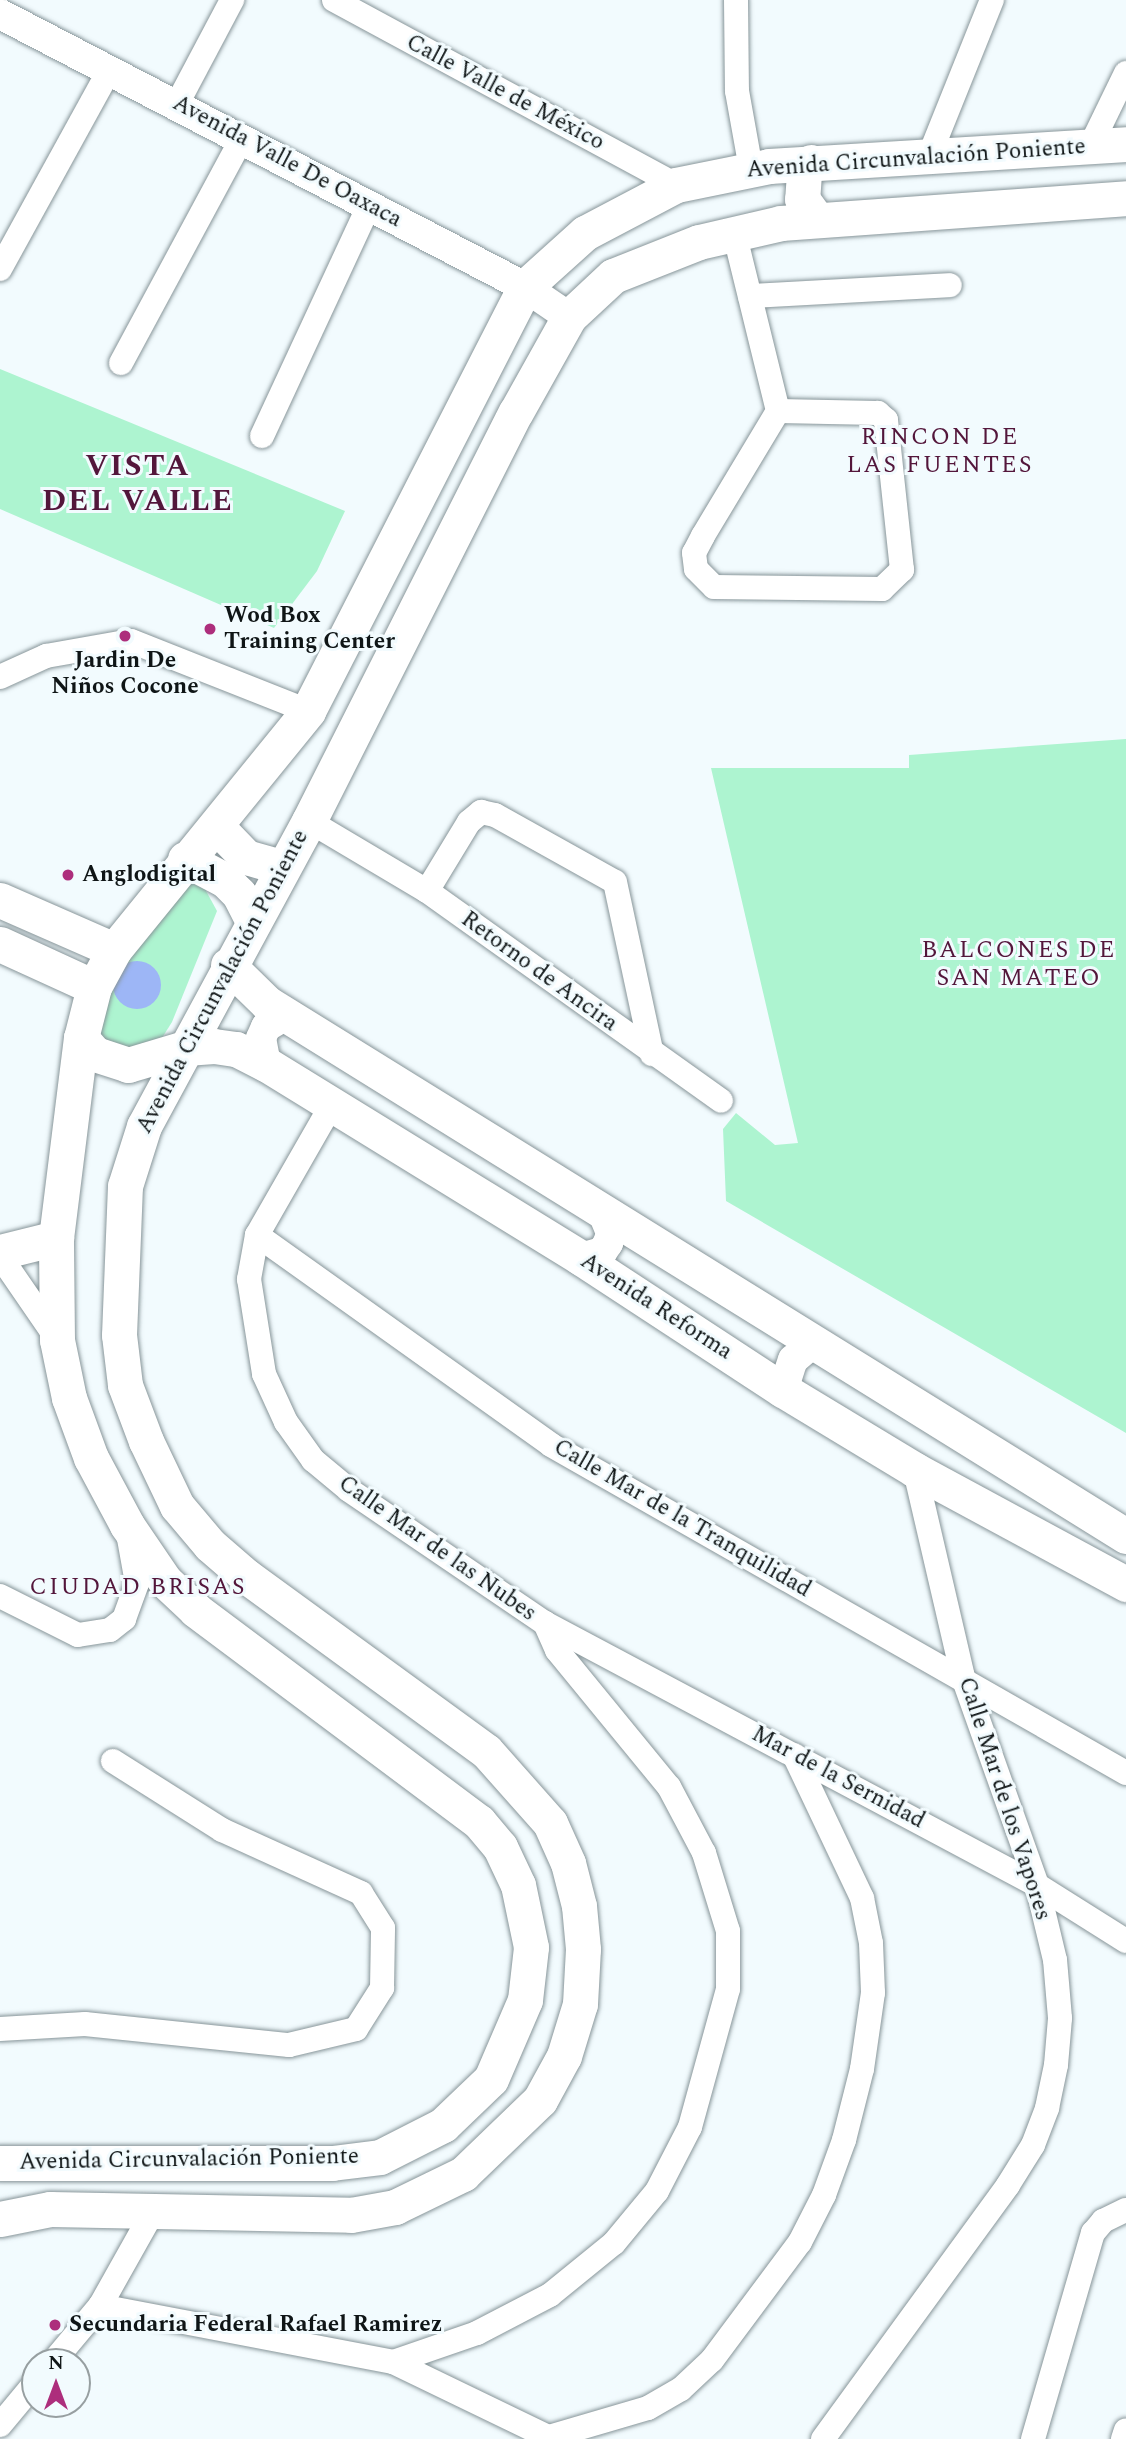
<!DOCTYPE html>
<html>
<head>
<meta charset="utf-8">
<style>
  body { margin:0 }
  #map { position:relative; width:1126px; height:2439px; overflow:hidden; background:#f2fbfe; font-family:Spectral,serif }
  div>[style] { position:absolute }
  .green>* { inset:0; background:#adf4d0 }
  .water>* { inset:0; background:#9db6f6 }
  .round { border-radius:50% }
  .roads { filter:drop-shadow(0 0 2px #879599) drop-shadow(0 0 2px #879599) }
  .minor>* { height:24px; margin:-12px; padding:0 12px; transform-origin:12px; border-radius:12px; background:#fff }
  .tertiary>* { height:30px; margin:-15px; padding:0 15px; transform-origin:15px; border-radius:15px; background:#fff }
  .secondary>* { height:35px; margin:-17.5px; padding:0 17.5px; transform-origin:17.5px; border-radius:17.5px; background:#fff }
  .dots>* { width:19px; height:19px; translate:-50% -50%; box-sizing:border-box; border:4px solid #f2fbfe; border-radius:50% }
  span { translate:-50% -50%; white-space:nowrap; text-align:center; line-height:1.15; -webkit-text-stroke:6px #f2fbfe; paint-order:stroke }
  .street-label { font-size:23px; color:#0f1516 }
  .poi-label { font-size:23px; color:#0f1516; font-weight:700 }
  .left { translate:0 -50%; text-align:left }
  .neighbourhood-label { font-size:24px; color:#53163b; letter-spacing:2px }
  .district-label { font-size:30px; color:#53163b; font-weight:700; letter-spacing:2px }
  .north { position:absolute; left:21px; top:2348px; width:70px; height:70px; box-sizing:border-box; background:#f2fbfe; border:2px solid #979fa1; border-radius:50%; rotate:0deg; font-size:19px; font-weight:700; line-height:28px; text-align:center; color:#0f1516 }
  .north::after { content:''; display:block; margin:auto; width:24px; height:32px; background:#ad2e7c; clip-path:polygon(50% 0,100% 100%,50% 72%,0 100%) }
</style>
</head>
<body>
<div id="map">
  <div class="green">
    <div style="clip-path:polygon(0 369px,345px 511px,317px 571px,274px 628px,0 509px)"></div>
    <div style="clip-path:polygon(1126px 739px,1126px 1433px,726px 1201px,723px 1129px,736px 1113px,775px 1145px,798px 1143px,711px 768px,909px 768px,909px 755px)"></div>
    <div style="clip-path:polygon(181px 879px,205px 889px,217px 911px,172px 1022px,155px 1049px,94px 1050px,106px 971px)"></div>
  </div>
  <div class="water">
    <div class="round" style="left:113px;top:961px;width:48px;height:48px"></div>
  </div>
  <div class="roads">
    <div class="minor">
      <div style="left:334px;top:0;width:389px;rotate:28.4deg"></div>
      <div style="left:736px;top:0;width:91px;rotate:89.4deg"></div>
      <div style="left:737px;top:91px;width:79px;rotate:79.8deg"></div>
      <div style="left:177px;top:104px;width:118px;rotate:-62.1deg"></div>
      <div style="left:1091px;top:145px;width:80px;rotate:-64.1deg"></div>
      <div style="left:930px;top:154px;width:166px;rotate:-68.1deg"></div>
      <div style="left:734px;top:232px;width:184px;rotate:76.2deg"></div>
      <div style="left:778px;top:411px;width:146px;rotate:121deg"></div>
      <div style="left:703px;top:536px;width:19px;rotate:118deg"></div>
      <div style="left:694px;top:553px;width:16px;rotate:83deg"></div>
      <div style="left:696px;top:569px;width:25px;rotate:45deg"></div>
      <div style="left:714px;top:587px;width:168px;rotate:0.7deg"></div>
      <div style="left:882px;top:589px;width:28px;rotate:-44deg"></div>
      <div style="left:902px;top:570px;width:151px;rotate:-96.1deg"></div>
      <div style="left:886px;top:420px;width:11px;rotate:-139deg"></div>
      <div style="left:878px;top:413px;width:100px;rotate:-178.9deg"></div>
      <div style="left:0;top:269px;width:228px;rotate:-61.2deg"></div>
      <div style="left:750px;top:296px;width:200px;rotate:-3.1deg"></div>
      <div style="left:121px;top:363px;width:255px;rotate:-61.7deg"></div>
      <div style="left:262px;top:436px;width:254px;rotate:-65.1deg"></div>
      <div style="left:0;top:677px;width:51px;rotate:-24.5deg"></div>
      <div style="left:46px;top:656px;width:86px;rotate:-10deg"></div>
      <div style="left:131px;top:641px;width:190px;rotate:21.6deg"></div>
      <div style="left:309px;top:821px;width:137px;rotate:30.7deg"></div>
      <div style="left:427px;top:891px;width:361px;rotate:35.5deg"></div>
      <div style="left:427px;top:891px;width:81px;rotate:-58.7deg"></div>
      <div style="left:469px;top:822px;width:16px;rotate:-40deg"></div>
      <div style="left:481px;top:812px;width:14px;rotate:12deg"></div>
      <div style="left:495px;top:815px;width:137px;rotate:29.2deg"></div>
      <div style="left:615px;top:882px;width:176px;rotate:77.9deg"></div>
      <div style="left:331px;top:1106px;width:149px;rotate:119.8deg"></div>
      <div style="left:257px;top:1235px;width:45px;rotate:100.3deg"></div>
      <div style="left:249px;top:1279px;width:96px;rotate:81deg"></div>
      <div style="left:264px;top:1374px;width:53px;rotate:65.4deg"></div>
      <div style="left:286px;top:1422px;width:47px;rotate:54.6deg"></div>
      <div style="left:313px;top:1460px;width:47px;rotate:39.8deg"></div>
      <div style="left:349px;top:1490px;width:237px;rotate:34.2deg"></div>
      <div style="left:545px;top:1623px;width:557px;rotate:28.04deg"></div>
      <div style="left:1037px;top:1885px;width:105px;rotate:32.2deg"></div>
      <div style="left:257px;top:1235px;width:361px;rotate:35.5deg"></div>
      <div style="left:551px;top:1445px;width:662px;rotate:29.7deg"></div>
      <div style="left:0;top:1256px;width:101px;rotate:55.5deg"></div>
      <div style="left:0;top:1596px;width:87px;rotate:26.6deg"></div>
      <div style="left:78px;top:1635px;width:32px;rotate:-9deg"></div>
      <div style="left:110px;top:1630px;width:18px;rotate:-38deg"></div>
      <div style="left:124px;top:1619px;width:38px;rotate:-70deg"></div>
      <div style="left:137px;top:1583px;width:51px;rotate:-100.2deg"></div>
      <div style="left:0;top:2029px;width:85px;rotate:-3.4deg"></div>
      <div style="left:85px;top:2024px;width:205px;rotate:5.9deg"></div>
      <div style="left:289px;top:2045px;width:69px;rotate:-13.4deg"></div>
      <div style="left:356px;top:2029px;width:49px;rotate:-57.6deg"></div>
      <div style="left:382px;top:1988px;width:60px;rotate:-89deg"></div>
      <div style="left:383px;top:1928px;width:41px;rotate:-122.2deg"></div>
      <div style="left:361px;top:1893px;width:153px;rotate:-155.6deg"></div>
      <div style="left:222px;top:1830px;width:129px;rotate:-147.7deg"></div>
      <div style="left:100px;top:2306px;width:298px;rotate:10.8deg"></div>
      <div style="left:393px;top:2362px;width:177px;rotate:25.8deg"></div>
      <div style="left:53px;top:2362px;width:73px;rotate:-50deg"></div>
      <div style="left:100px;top:2306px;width:112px;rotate:-60.7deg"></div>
      <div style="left:393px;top:2362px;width:89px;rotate:-19deg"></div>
      <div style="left:477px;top:2333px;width:82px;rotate:-27.5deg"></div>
      <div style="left:550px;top:2295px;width:82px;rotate:-39.1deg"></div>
      <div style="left:614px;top:2243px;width:67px;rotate:-50.4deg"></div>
      <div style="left:657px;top:2191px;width:72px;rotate:-62.7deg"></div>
      <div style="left:690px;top:2127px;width:143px;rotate:-74.6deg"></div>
      <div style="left:728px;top:1989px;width:58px;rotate:-90deg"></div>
      <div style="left:728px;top:1931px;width:82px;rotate:-107.1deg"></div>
      <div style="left:704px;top:1853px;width:75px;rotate:-117.9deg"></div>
      <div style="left:669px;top:1787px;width:177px;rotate:-129.3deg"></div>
      <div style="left:557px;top:1650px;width:30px;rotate:-114deg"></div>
      <div style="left:0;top:2425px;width:55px;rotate:-50.2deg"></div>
      <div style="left:549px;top:2437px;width:103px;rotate:-16.3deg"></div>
      <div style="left:648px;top:2408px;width:38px;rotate:-30deg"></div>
      <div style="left:681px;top:2389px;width:42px;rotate:-43.1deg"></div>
      <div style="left:712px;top:2360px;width:147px;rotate:-53.3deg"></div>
      <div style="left:800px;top:2242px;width:53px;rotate:-62.9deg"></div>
      <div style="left:824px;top:2195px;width:59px;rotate:-70deg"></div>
      <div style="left:844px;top:2140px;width:73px;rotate:-75.8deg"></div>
      <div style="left:862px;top:2069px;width:77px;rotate:-81.8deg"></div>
      <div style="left:873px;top:1993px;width:50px;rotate:-92.3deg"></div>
      <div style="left:871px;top:1943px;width:46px;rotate:-101.3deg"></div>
      <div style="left:862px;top:1898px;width:158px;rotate:-115.4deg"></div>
      <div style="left:823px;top:2439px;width:314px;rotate:-53.9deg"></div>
      <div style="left:1008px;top:2185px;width:47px;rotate:-58deg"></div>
      <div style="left:1033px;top:2145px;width:40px;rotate:-69deg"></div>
      <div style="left:1047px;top:2108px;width:44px;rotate:-78.2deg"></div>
      <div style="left:1056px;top:2065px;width:47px;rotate:-85.1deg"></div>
      <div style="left:1060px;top:2018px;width:58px;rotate:-94.9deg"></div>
      <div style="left:1055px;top:1960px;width:77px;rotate:-103.5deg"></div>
      <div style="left:1037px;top:1885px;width:221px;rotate:-109.6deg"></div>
      <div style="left:963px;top:1677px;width:212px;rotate:-103.1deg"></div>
      <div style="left:1033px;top:2439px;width:215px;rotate:-73.8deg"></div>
      <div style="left:1093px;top:2233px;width:16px;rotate:-50deg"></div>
      <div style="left:1103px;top:2221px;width:25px;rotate:-26deg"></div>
      <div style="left:1123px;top:2439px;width:9px;rotate:-72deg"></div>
    </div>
    <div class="tertiary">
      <div style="left:0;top:14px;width:592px;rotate:27.47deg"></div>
      <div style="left:525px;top:287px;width:53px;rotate:34.3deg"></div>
      <div style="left:266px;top:1064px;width:26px;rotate:-101deg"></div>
      <div style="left:261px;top:1038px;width:12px;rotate:-66deg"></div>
      <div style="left:266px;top:1027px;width:23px;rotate:-31deg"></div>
      <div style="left:581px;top:1258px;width:22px;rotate:-16deg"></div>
      <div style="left:602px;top:1252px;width:11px;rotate:-56deg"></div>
      <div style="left:608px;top:1243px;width:10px;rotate:-73deg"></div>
      <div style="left:611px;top:1233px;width:22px;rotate:-112deg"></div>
      <div style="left:783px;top:1390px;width:32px;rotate:-72deg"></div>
      <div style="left:793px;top:1360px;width:28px;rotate:-41deg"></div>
    </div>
    <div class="secondary">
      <div style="left:811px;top:162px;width:13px;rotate:122deg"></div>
      <div style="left:804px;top:173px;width:26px;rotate:94deg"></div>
      <div style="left:802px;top:199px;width:26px;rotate:54deg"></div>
      <div style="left:217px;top:827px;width:42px;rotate:46deg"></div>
      <div style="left:246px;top:857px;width:35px;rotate:16deg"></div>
      <div style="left:185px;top:859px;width:45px;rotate:27.7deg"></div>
      <div style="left:225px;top:880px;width:20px;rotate:45deg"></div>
      <div style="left:239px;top:894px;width:31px;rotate:63deg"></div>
      <div style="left:0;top:900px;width:124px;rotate:23.7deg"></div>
      <div style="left:0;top:944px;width:103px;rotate:24.6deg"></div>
      <div style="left:228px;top:965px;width:54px;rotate:44.3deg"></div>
      <div style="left:267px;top:1003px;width:1011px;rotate:31.82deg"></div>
      <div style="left:81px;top:1038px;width:21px;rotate:49deg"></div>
      <div style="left:95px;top:1054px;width:35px;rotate:18deg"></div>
      <div style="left:128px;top:1065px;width:59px;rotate:-16.6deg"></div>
      <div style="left:185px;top:1048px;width:29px;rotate:-4deg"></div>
      <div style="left:214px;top:1046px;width:22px;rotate:8deg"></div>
      <div style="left:236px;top:1049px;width:34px;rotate:27deg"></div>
      <div style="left:266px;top:1064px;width:370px;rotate:31.6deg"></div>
      <div style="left:581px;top:1258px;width:241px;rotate:33.2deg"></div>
      <div style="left:783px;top:1390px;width:154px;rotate:31.2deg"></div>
      <div style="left:915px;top:1470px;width:240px;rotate:28.4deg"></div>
      <div style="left:0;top:1252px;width:58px;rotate:-14deg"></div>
      <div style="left:0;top:2163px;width:332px"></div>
      <div style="left:332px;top:2163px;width:48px;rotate:-7.1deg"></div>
      <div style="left:380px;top:2157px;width:71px;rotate:-26.9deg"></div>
      <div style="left:443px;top:2125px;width:66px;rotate:-43.8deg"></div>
      <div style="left:491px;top:2079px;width:86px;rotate:-66.7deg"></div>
      <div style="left:525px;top:2000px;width:53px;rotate:-83.5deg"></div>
      <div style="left:531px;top:1947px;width:63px;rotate:-101.8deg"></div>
      <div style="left:518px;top:1885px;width:42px;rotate:-115.3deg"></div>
      <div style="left:500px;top:1847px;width:33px;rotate:-130deg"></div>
      <div style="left:479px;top:1822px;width:354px;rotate:-143.2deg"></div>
      <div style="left:196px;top:1610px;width:42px;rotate:-136.9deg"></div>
      <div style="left:165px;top:1581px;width:68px;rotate:-124.2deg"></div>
      <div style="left:127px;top:1525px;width:76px;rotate:-118.2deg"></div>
      <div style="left:91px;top:1458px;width:64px;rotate:-110.1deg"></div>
      <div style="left:69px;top:1398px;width:59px;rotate:-101.7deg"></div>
      <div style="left:57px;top:1340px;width:102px;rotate:-90.6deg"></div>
      <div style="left:56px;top:1238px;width:202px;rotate:-82.9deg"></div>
      <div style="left:81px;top:1038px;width:53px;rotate:-75.7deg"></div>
      <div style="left:94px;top:987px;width:42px;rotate:-61.6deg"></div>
      <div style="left:114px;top:950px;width:308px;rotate:-50.9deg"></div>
      <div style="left:308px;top:711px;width:476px;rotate:-62.9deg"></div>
      <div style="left:525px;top:287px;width:81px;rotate:-42deg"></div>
      <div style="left:585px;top:233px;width:103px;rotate:-27.8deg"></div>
      <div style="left:676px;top:185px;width:95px;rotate:-11.5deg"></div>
      <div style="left:769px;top:166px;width:358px;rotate:-3.5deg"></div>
      <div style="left:0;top:2219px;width:51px;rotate:-11.3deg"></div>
      <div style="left:50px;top:2209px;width:301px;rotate:1.1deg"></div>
      <div style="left:351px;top:2215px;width:45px;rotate:-10.3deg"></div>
      <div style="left:395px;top:2207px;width:76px;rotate:-25.9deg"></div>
      <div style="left:463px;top:2174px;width:107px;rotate:-43.9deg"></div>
      <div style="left:540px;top:2100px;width:50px;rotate:-61.4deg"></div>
      <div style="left:564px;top:2056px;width:54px;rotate:-72.9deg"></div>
      <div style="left:580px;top:2004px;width:55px;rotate:-86.9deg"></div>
      <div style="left:583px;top:1949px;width:43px;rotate:-95.3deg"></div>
      <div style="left:579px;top:1906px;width:44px;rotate:-104.3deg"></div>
      <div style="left:568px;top:1863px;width:44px;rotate:-114.2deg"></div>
      <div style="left:550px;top:1823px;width:96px;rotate:-131.6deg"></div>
      <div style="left:486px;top:1751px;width:296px;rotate:-143.9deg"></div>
      <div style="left:247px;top:1577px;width:49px;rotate:-139.1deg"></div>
      <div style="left:210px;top:1545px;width:51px;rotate:-130.2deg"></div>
      <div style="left:177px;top:1506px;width:72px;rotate:-115.5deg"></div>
      <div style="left:146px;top:1441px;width:60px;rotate:-110.6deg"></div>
      <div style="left:125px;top:1385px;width:50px;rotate:-96.8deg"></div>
      <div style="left:119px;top:1335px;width:149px;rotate:-87.7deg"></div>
      <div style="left:125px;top:1186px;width:63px;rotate:-72.4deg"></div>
      <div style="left:144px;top:1126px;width:347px;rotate:-61.6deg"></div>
      <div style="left:309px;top:821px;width:458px;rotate:-63.2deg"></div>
      <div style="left:516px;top:412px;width:109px;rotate:-60.8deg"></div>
      <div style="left:569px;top:317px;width:60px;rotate:-43deg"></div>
      <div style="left:613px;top:276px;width:92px;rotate:-21.6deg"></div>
      <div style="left:699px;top:242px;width:84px;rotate:-13deg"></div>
      <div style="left:781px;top:223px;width:346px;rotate:-4.1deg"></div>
    </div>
  </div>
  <div class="dots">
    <div style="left:210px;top:629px;background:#ad2e7c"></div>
    <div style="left:125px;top:636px;background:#ad2e7c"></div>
    <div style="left:68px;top:875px;background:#ad2e7c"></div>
    <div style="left:55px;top:2325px;background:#ad2e7c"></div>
  </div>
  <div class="street-label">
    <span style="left:505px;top:93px;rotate:28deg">Calle Valle de México</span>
    <span style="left:916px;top:159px;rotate:-4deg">Avenida Circunvalación Poniente</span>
    <span style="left:287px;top:162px;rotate:28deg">Avenida Valle De Oaxaca</span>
    <span style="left:539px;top:972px;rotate:36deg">Retorno de Ancira</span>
    <span style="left:223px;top:982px;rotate:-62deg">Avenida Circunvalación Poniente</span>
    <span style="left:656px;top:1307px;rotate:33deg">Avenida Reforma</span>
    <span style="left:682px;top:1519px;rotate:30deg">Calle Mar de la Tranquilidad</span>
    <span style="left:437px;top:1549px;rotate:35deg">Calle Mar de las Nubes</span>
    <span style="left:838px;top:1778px;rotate:28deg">Mar de la Sernidad</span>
    <span style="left:1004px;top:1799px;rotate:72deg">Calle Mar de los Vapores</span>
    <span style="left:189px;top:2160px;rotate:-1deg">Avenida Circunvalación Poniente</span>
  </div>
  <div class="poi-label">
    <span class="left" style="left:224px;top:629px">Wod Box<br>Training Center</span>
    <span style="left:125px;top:674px">Jardin De<br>Niños Cocone</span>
    <span class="left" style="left:82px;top:875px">Anglodigital</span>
    <span class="left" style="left:69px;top:2325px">Secundaria Federal Rafael Ramirez</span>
  </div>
  <div class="neighbourhood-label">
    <span style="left:940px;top:452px">RINCON DE<br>LAS FUENTES</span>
    <span style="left:1019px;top:965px">BALCONES DE<br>SAN MATEO</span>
    <span style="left:138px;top:1588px">CIUDAD BRISAS</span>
  </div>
  <div class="district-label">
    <span style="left:138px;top:483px">VISTA<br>DEL VALLE</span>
  </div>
  <div class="north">N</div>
</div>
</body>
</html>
